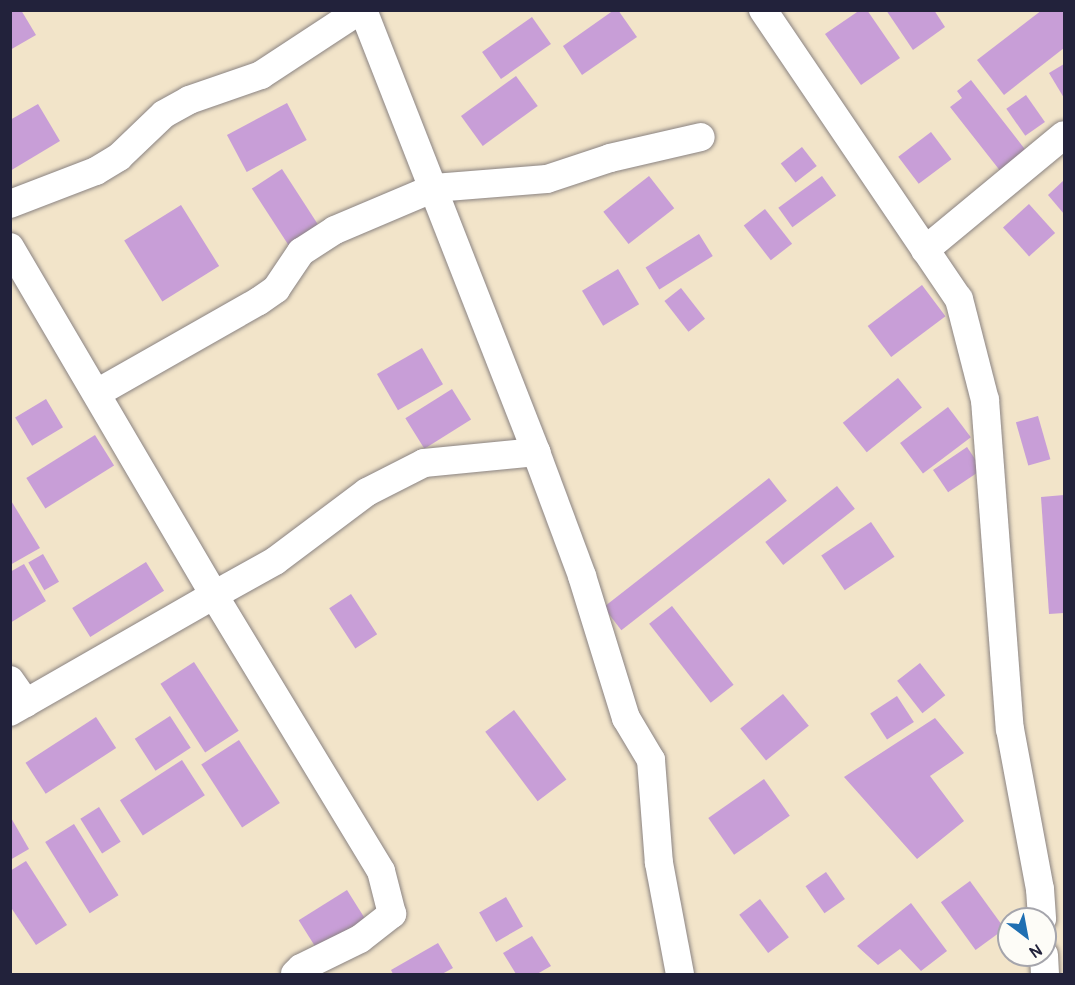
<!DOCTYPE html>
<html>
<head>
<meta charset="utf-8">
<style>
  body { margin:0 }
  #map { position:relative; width:1075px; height:985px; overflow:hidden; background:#f2e4c9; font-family:Pangolin,sans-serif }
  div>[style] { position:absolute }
  .building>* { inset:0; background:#c89ed7; transform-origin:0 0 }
  .roads { filter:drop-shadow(0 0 2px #8a8382) drop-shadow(0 0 2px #8a8382) }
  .minor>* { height:28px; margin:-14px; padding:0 14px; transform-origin:14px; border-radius:14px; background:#fff }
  span { translate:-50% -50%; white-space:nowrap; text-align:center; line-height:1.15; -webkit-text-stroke:4.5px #fdfcf7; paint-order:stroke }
  .frame { position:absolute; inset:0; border:12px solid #22223b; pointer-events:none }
  .north { position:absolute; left:997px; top:907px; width:60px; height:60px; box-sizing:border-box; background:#fdfcf7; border:2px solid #a5a5ac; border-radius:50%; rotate:148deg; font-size:16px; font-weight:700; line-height:24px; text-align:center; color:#22223b }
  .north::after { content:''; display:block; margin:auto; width:21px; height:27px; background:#1f6fb2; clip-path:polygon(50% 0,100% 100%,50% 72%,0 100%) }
</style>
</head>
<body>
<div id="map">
  <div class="building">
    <div style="clip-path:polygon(10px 10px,21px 10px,36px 35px,10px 50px)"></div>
    <div style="clip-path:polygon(614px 10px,618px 10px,637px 37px,582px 75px,563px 46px)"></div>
    <div style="clip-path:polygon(860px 10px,867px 10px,900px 58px,861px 85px,825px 34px)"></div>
    <div style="clip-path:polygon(886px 10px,934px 10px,945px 27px,913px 50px)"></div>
    <div style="clip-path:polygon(1042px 10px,1064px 10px,1064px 48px,1004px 95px,977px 60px)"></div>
    <div style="left:532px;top:17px;width:33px;height:61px;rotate:55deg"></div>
    <div style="clip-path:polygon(1064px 64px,1064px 98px,1049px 73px)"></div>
    <div style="left:516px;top:76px;width:37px;height:68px;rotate:54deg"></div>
    <div style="clip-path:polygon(971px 80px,1031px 157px,1005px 177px,950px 107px,962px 98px,957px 91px)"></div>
    <div style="left:1026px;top:95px;width:33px;height:24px;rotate:55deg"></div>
    <div style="left:287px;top:103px;width:42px;height:68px;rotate:62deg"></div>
    <div style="clip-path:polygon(38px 104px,60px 141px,10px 171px,10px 120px)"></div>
    <div style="left:931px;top:132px;width:34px;height:41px;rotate:53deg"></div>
    <div style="left:802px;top:147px;width:24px;height:27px;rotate:52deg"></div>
    <div style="left:282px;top:169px;width:72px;height:36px;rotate:57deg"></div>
    <div style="left:649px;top:176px;width:41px;height:58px;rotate:52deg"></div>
    <div style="left:822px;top:176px;width:24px;height:54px;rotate:54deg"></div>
    <div style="clip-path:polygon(1064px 180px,1064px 214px,1048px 195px)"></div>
    <div style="left:1029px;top:204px;width:39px;height:35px;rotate:48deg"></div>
    <div style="left:181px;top:205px;width:72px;height:67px;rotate:58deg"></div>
    <div style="left:765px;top:209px;width:44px;height:27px;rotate:52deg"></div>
    <div style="left:699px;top:234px;width:26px;height:63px;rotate:58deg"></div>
    <div style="left:618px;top:269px;width:41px;height:42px;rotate:59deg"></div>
    <div style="left:922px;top:285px;width:39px;height:68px;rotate:53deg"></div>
    <div style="left:681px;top:288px;width:39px;height:21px;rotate:52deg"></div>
    <div style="left:422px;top:348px;width:42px;height:52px;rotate:60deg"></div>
    <div style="left:898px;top:378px;width:38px;height:71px;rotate:51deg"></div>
    <div style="left:452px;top:389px;width:36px;height:55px;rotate:58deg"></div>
    <div style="left:46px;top:399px;width:33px;height:36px;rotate:59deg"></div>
    <div style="left:948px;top:407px;width:38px;height:60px;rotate:53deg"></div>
    <div style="left:1038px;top:416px;width:45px;height:23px;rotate:74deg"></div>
    <div style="left:95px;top:435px;width:36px;height:81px;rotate:58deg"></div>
    <div style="left:967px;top:447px;width:27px;height:41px;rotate:56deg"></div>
    <div style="left:769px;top:478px;width:29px;height:210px;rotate:52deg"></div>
    <div style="left:837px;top:486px;width:29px;height:91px;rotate:52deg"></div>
    <div style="clip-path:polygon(1064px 495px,1064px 613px,1049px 614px,1041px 497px)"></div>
    <div style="clip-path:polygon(10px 499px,40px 548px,10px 565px)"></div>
    <div style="left:871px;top:522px;width:42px;height:60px;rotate:56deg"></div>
    <div style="left:43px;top:554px;width:32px;height:17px;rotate:60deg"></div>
    <div style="left:146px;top:562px;width:34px;height:87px;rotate:58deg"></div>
    <div style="clip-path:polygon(24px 564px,46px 601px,10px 623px,10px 572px)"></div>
    <div style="left:351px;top:594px;width:48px;height:26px;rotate:57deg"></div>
    <div style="left:672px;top:606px;width:100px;height:29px;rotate:52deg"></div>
    <div style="left:194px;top:662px;width:82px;height:40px;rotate:57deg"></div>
    <div style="left:920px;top:663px;width:41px;height:29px;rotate:52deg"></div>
    <div style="left:783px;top:694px;width:41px;height:55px;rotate:51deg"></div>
    <div style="left:897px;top:696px;width:31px;height:32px;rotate:57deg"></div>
    <div style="left:514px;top:710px;width:87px;height:36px;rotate:53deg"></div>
    <div style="left:170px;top:716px;width:38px;height:42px;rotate:57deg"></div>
    <div style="left:96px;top:717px;width:37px;height:84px;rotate:57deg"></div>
    <div style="clip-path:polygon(935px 718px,964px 753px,930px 776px,964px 821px,917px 859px,844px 777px)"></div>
    <div style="left:239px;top:740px;width:75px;height:45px;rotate:57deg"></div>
    <div style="left:182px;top:760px;width:42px;height:74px;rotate:57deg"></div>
    <div style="left:764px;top:779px;width:45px;height:68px;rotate:55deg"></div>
    <div style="left:99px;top:807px;width:41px;height:22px;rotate:58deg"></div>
    <div style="clip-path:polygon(10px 816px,29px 849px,10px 860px)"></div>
    <div style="left:74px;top:824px;width:84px;height:34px;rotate:58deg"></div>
    <div style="clip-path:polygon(26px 861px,67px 925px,36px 945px,10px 906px,10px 871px)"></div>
    <div style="left:826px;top:872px;width:33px;height:25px;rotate:55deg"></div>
    <div style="left:970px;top:881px;width:59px;height:36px;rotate:54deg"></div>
    <div style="left:347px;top:890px;width:34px;height:57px;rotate:58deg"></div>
    <div style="left:506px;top:897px;width:34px;height:31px;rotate:60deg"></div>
    <div style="left:760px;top:899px;width:48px;height:26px;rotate:53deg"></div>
    <div style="clip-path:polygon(911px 903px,947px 951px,921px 971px,900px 949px,878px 965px,857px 946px)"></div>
    <div style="clip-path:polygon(532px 936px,551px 966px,537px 974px,516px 974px,503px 953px)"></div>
    <div style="clip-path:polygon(438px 943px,453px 968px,442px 974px,393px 974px,391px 970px)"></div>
  </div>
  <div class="roads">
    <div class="minor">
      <div style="left:363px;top:10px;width:475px;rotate:68.6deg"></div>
      <div style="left:536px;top:452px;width:132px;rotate:69.6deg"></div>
      <div style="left:582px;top:576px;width:149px;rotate:72.8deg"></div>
      <div style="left:626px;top:718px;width:49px;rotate:59.2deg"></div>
      <div style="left:651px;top:760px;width:103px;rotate:85.6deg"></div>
      <div style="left:659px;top:863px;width:113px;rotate:79.3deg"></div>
      <div style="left:763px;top:10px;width:349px;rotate:55.9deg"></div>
      <div style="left:959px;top:299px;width:104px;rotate:75.6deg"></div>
      <div style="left:985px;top:400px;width:330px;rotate:85.7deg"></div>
      <div style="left:1010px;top:729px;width:163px;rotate:79.4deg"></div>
      <div style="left:1040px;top:889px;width:30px;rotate:86deg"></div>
      <div style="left:10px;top:204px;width:92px;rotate:-21deg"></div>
      <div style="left:96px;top:171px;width:27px;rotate:-31deg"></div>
      <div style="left:119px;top:157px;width:62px;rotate:-43.7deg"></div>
      <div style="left:164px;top:114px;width:29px;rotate:-29deg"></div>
      <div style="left:189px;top:100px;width:76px;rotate:-19.1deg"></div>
      <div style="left:261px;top:75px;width:118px;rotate:-33.3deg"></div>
      <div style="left:10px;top:247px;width:403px;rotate:59.6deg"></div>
      <div style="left:214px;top:595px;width:235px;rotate:150.2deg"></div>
      <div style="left:925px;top:250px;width:180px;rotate:-39.6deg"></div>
      <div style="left:97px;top:393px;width:186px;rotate:-29.6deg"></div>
      <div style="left:259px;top:301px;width:21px;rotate:-35deg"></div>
      <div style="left:276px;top:289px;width:45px;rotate:-56deg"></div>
      <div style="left:301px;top:252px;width:40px;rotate:-32.9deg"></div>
      <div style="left:335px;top:230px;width:108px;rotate:-23deg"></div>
      <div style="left:434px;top:188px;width:113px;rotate:-4.6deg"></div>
      <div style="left:547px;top:179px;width:66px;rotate:-18.4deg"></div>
      <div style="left:610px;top:158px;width:93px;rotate:-13deg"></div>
      <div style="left:10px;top:680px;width:28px;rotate:55deg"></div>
      <div style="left:1044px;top:955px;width:19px;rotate:87deg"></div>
      <div style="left:295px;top:974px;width:8px;rotate:-45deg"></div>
      <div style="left:301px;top:968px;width:66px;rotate:-26.2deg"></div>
      <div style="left:360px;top:939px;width:41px;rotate:-38deg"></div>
      <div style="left:392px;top:914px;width:44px;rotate:-104.3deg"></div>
      <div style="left:381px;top:871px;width:323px;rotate:-121.2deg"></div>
      <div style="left:214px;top:595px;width:70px;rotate:-29.1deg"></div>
      <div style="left:275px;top:561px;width:115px;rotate:-36.9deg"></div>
      <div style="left:367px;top:492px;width:64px;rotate:-27deg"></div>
      <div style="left:424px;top:463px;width:113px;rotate:-5.6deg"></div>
    </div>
  </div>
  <div class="frame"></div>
  <div class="north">N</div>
</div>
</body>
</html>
